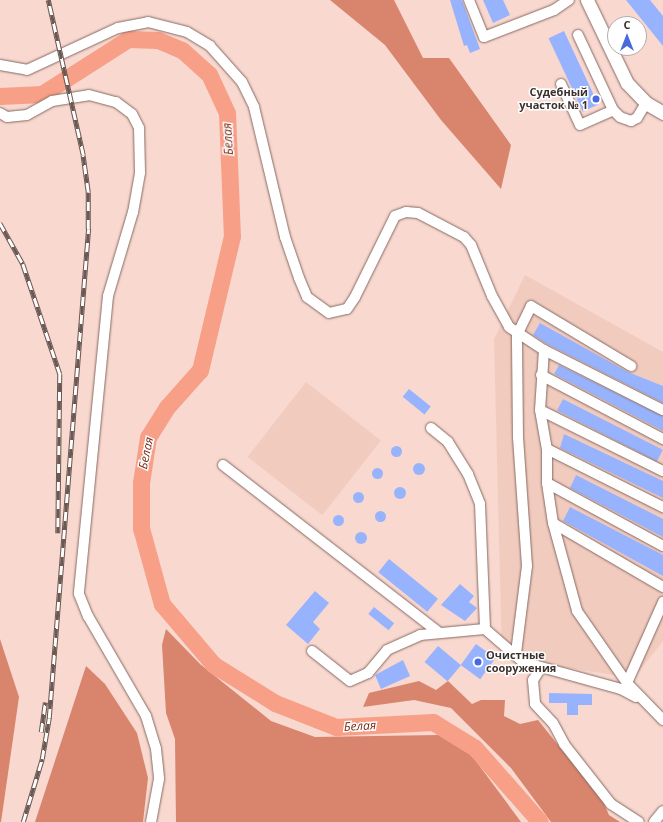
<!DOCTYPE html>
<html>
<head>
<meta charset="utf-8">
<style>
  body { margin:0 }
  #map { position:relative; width:663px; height:822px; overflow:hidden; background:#f8d8cf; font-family:"Open Sans",sans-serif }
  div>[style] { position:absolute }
  .built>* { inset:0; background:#f2cbbf; transform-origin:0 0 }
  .forest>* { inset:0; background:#d9846d }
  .river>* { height:17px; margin:-8.5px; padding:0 8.5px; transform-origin:8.5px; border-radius:8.5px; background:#f79f87 }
  .building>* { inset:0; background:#98b3fd; transform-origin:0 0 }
  .round { border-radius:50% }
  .roads { filter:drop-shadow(0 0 1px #866a62) drop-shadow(0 0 1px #866a62) }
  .minor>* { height:10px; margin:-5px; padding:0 5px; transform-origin:5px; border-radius:5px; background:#fff }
  .major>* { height:13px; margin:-6.5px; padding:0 6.5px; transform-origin:6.5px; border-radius:6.5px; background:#fff }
  .rail>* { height:4.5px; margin-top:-2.25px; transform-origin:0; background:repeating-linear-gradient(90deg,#fff 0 9px,#695953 0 18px); box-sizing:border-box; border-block:1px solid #695953 }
  .dots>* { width:11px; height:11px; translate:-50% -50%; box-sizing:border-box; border:2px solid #fff; border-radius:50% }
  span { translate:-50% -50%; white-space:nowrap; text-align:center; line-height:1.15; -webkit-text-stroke:3px #fff; paint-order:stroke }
  .poi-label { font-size:11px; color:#3d312d; font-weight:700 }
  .right { translate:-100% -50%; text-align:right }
  .left { translate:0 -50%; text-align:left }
  .water-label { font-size:12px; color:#782c16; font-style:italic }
  .north { position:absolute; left:607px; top:16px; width:40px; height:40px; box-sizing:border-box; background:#fff; border:1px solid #b1adab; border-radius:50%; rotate:0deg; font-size:11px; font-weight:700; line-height:16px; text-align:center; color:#3d312d }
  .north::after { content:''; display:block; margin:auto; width:14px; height:18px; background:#4969dd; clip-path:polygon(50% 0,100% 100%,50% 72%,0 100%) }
</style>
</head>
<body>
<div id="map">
  <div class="built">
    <div style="clip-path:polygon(525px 275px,663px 352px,663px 641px,634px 678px,502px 658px,494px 339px)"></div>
    <div style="left:306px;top:382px;width:95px;height:95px;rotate:38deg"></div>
  </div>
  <div class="forest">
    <div style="clip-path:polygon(330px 0,394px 0,423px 58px,449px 58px,511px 145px,501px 189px,441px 120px,385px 45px)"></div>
    <div style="clip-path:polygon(166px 629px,200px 664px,271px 721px,315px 737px,438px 735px,470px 753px,521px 822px,176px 822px,175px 739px,166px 713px,162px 645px)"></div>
    <div style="clip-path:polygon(0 639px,19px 697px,1px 822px,0 822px)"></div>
    <div style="clip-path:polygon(86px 666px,105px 684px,137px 733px,148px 778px,143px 822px,35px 822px)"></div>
    <div style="clip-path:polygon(419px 681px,436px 690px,448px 681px,472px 704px,481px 700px,505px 700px,504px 716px,520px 724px,538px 720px,603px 801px,609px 815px,620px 822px,551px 822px,511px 768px,451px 708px,414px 700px,363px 707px,369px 693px)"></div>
  </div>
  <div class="river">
    <div style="left:0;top:96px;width:42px;rotate:-2.7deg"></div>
    <div style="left:42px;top:94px;width:102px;rotate:-32.6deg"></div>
    <div style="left:128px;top:39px;width:30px;rotate:2deg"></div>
    <div style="left:158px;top:40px;width:26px;rotate:23deg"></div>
    <div style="left:182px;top:50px;width:36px;rotate:42deg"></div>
    <div style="left:209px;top:74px;width:43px;rotate:65.2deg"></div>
    <div style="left:227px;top:113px;width:123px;rotate:87.7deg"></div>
    <div style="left:232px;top:236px;width:138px;rotate:103.4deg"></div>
    <div style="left:200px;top:370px;width:50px;rotate:131.7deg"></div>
    <div style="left:167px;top:407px;width:36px;rotate:122deg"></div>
    <div style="left:148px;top:437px;width:47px;rotate:98.7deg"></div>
    <div style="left:141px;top:483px;width:45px;rotate:90deg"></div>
    <div style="left:141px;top:528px;width:79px;rotate:74.6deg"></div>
    <div style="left:162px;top:604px;width:80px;rotate:49.6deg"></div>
    <div style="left:214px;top:665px;width:72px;rotate:31.9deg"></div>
    <div style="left:275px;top:703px;width:66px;rotate:21.5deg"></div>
    <div style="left:336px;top:727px;width:97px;rotate:-3deg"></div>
    <div style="left:433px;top:722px;width:49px;rotate:31.8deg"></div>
    <div style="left:475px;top:748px;width:98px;rotate:48.7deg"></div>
  </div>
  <div class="building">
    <div style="clip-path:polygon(450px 0,462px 0,480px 49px,470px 53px,467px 45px,464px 46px)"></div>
    <div style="clip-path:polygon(483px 0,503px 0,510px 15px,493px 23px)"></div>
    <div style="clip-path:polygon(626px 0,650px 0,663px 16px,663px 46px)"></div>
    <div style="left:564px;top:31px;width:81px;height:17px;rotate:65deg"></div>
    <div style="clip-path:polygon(540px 323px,628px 372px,663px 386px,663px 403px,547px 344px,533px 335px)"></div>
    <div style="clip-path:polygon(559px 365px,663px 416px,663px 431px,554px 374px)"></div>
    <div style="left:409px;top:389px;width:28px;height:10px;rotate:39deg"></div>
    <div style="left:563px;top:399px;width:112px;height:13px;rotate:27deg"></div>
    <div style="clip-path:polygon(564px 434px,663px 481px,663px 498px,560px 448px)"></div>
    <div class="round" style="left:390.5px;top:445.5px;width:11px;height:11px"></div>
    <div class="round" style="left:413px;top:463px;width:12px;height:12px"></div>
    <div class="round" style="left:371.5px;top:467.5px;width:11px;height:11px"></div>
    <div style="clip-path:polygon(576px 475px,663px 519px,663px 537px,570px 488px)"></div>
    <div class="round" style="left:394px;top:487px;width:12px;height:12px"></div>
    <div class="round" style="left:352.5px;top:491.5px;width:11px;height:11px"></div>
    <div style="clip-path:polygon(570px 507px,663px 555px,663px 576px,563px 521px)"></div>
    <div class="round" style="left:374.5px;top:510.5px;width:11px;height:11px"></div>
    <div class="round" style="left:332.5px;top:514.5px;width:11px;height:11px"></div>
    <div class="round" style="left:355px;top:532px;width:12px;height:12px"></div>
    <div style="left:389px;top:559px;width:63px;height:17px;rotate:39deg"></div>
    <div style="clip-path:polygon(460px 584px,474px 596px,469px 602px,477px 608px,465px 621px,441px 605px)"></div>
    <div style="clip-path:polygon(315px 591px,329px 603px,313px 622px,320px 629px,308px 644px,286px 625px)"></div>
    <div style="left:374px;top:607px;width:26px;height:9px;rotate:39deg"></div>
    <div style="left:476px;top:644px;width:24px;height:26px;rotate:36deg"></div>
    <div style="left:438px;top:646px;width:30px;height:21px;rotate:40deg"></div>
    <div style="clip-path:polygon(403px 660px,410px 676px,381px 689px,375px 675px)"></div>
    <div style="clip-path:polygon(549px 693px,592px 694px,592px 705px,578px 705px,578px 715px,567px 715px,567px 703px,549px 703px)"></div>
  </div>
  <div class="roads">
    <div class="minor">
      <div style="left:469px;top:0;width:40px;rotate:68deg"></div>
      <div style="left:484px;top:37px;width:75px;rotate:-21.1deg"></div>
      <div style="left:554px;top:10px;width:18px;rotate:-34deg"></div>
      <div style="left:578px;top:35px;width:83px;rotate:65deg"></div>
      <div style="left:0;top:65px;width:27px;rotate:10deg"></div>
      <div style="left:27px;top:70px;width:100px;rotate:-24.8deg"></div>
      <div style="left:118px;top:28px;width:31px;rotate:-11deg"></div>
      <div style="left:148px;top:22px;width:40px;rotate:14.4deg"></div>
      <div style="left:187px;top:32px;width:27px;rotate:31deg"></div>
      <div style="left:210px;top:46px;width:48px;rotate:48.4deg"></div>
      <div style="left:242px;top:82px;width:28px;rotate:64deg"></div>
      <div style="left:254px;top:107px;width:134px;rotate:76.6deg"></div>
      <div style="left:285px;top:237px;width:43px;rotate:71.1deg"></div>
      <div style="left:299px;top:278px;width:21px;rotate:67deg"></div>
      <div style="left:307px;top:297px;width:27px;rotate:36deg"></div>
      <div style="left:329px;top:313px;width:18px;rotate:-13deg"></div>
      <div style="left:347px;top:309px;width:14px;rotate:-56deg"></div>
      <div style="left:355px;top:297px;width:90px;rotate:-63.7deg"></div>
      <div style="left:395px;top:216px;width:12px;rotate:-20deg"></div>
      <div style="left:406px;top:212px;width:12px;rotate:5deg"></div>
      <div style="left:418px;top:213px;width:52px;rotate:27.6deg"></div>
      <div style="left:464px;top:237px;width:11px;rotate:49deg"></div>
      <div style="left:471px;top:245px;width:55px;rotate:67.6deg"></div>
      <div style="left:492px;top:296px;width:35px;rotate:61deg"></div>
      <div style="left:509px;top:327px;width:42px;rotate:33.3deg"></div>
      <div style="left:544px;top:350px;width:60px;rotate:93.8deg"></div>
      <div style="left:540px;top:410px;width:40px;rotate:80deg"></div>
      <div style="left:547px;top:449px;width:34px;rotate:90deg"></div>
      <div style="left:547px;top:483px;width:40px;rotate:81.5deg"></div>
      <div style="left:553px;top:523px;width:91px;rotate:74.7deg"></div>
      <div style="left:577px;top:611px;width:88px;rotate:55.2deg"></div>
      <div style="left:627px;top:683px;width:52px;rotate:45.8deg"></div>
      <div style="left:561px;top:84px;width:45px;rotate:65.1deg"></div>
      <div style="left:580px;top:125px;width:36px;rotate:-24deg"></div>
      <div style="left:613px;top:110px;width:10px;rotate:45deg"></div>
      <div style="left:620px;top:117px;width:12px;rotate:20deg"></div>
      <div style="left:631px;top:121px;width:7px;rotate:-27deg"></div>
      <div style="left:637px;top:118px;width:17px;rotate:-59deg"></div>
      <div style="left:0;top:113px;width:8px;rotate:30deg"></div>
      <div style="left:7px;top:117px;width:20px;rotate:-6deg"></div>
      <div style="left:27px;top:115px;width:29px;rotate:-29deg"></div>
      <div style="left:52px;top:101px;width:37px;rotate:-9deg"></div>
      <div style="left:89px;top:95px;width:28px;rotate:15deg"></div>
      <div style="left:116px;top:102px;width:20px;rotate:37deg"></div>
      <div style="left:132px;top:114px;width:16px;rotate:63deg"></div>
      <div style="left:139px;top:128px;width:45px;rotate:88.7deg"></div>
      <div style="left:140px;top:173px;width:40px;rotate:100deg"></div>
      <div style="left:133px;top:212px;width:88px;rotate:106.6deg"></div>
      <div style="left:108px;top:296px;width:299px;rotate:95.6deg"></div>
      <div style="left:79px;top:594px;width:24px;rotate:68deg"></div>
      <div style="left:88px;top:616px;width:116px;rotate:59.9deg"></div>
      <div style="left:146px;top:716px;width:34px;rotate:73deg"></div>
      <div style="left:156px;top:749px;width:30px;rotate:84deg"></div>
      <div style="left:159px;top:779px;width:44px;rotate:100.5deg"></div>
      <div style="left:544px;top:350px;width:133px;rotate:26.8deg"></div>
      <div style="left:541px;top:375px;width:138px;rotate:27.7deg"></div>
      <div style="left:540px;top:410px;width:137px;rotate:26.4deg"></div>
      <div style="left:431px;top:428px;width:22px;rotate:39deg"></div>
      <div style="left:448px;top:442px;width:38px;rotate:58deg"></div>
      <div style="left:468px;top:474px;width:32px;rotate:68deg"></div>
      <div style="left:480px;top:504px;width:125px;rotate:87.7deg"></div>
      <div style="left:547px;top:449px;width:130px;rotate:26.6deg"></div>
      <div style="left:223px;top:465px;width:272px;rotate:37.8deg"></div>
      <div style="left:547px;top:483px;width:132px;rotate:28.5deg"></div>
      <div style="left:553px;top:523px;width:127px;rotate:30.2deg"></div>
      <div style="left:312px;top:651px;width:48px;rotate:38.3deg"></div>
      <div style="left:350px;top:681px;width:20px;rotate:-24deg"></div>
      <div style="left:368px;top:673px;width:30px;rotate:-50deg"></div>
      <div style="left:387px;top:650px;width:36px;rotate:-24deg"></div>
      <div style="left:420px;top:635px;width:65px;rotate:-5.3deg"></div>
      <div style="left:485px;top:629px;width:50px;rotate:41deg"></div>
      <div style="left:523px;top:662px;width:102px;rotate:15.4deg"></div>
      <div style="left:621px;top:689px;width:17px;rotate:28deg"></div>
      <div style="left:516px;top:653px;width:88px;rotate:-82.8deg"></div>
      <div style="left:527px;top:566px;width:128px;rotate:-94deg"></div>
      <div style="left:518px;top:438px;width:103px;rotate:-90.6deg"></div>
      <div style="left:517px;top:335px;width:32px;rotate:-64deg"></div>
      <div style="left:531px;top:306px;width:117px;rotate:31deg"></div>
      <div style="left:540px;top:669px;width:13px;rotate:122deg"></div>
      <div style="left:533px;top:680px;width:24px;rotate:85deg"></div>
      <div style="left:535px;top:704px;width:26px;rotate:47deg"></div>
      <div style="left:553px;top:723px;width:24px;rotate:62deg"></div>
      <div style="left:564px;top:744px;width:76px;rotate:51.9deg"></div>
      <div style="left:611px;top:804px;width:33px;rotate:33deg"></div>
      <div style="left:627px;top:683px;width:89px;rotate:-66deg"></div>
      <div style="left:654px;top:822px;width:14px;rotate:-51deg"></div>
    </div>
    <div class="major">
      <div style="left:587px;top:0;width:92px;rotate:64.3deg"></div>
      <div style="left:627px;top:83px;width:28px;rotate:46deg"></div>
      <div style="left:646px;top:103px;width:20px;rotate:30deg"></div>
    </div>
  </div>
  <div class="rail">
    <div style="left:0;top:223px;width:47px;rotate:60.7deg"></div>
    <div style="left:23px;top:264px;width:116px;rotate:71.4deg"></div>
    <div style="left:60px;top:374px;width:159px;rotate:90.7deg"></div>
    <div style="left:41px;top:732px;width:30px;rotate:-82deg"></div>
    <div style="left:23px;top:822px;width:66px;rotate:-73.2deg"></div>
    <div style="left:42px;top:759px;width:42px;rotate:-80.3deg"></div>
    <div style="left:49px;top:718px;width:491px;rotate:-85.4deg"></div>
    <div style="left:88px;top:229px;width:37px;rotate:-90deg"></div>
    <div style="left:88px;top:192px;width:37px;rotate:-98deg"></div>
    <div style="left:83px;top:155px;width:159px;rotate:-102.7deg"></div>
  </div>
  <div class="dots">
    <div style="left:596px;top:99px;background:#4969dd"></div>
    <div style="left:478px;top:662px;background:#4969dd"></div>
  </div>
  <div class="poi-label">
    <span class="right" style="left:588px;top:99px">Судебный<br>участок № 1</span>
    <span class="left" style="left:486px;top:662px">Очистные<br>сооружения</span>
  </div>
  <div class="water-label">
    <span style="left:228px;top:139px;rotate:-93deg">Белая</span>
    <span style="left:146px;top:453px;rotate:-78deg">Белая</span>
    <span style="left:360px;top:726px;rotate:-3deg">Белая</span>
  </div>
  <div class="north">С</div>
</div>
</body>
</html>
